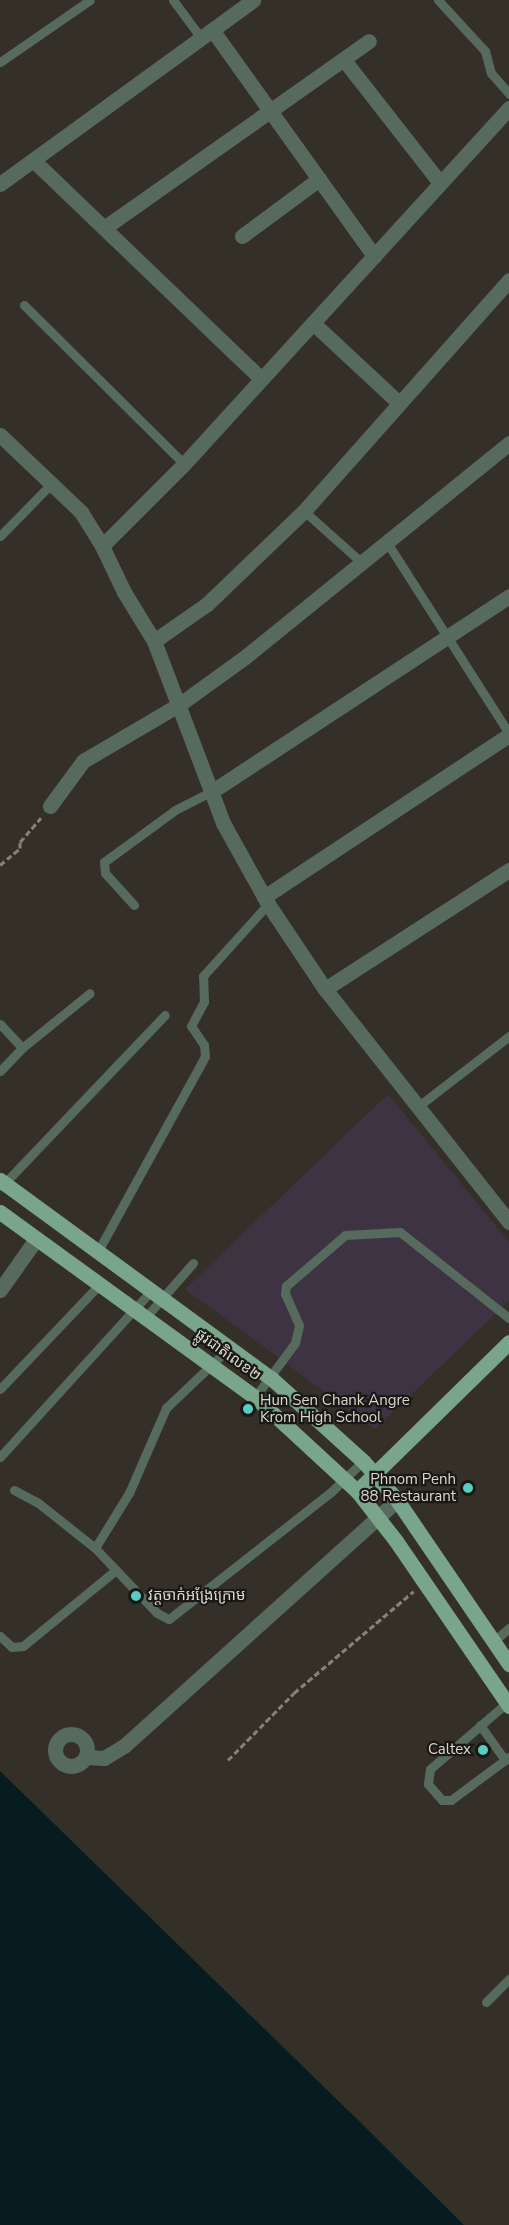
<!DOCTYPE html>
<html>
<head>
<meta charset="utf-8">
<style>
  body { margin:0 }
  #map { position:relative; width:509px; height:2225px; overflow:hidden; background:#343027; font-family:"Nunito Sans","Noto Sans Khmer",sans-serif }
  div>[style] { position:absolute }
  .education>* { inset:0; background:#3e3342 }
  .water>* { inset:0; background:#061c21 }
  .path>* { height:3px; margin-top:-1.5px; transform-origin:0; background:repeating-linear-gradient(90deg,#85817a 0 6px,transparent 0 9px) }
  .service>* { height:9px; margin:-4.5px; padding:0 4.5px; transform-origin:4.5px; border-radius:4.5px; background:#566b5e }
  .minor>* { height:15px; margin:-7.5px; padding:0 7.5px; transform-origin:7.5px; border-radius:7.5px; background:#566b5e }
  .minor>.ring { margin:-7.5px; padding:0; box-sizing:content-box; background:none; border:15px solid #566b5e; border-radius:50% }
  .primary>* { height:15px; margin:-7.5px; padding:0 7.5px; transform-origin:7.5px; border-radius:7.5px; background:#79a58a }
  .dots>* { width:16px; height:16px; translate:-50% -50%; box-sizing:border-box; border:3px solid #1a1814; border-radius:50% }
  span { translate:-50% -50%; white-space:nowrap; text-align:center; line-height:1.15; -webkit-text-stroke:4.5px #1a1814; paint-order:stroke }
  .street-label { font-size:15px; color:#dad7d1 }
  .poi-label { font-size:15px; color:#dad7d1 }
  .left { translate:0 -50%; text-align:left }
  .right { translate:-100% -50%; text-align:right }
</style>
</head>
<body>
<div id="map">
  <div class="education">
    <div style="clip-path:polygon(388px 1094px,509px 1242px,509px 1301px,375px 1429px,185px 1289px)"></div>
  </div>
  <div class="water">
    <div style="clip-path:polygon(0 1771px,362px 2124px,464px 2225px,0 2225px)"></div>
  </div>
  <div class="path">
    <div style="left:0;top:865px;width:26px;rotate:-40deg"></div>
    <div style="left:20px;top:848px;width:6px;rotate:-90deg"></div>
    <div style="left:20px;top:842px;width:32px;rotate:-49deg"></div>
    <div style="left:228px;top:1760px;width:94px;rotate:-45.4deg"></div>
    <div style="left:294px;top:1693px;width:157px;rotate:-40.4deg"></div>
  </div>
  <div class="service">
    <div style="left:173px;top:0;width:49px;rotate:53.4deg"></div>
    <div style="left:438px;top:0;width:69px;rotate:47.3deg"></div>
    <div style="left:485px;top:51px;width:23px;rotate:75deg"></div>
    <div style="left:491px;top:73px;width:28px;rotate:49deg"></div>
    <div style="left:0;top:62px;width:109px;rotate:-34.6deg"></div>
    <div style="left:24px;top:305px;width:226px;rotate:44.8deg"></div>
    <div style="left:304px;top:511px;width:76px;rotate:41.8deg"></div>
    <div style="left:0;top:536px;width:74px;rotate:-45.5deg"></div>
    <div style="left:386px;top:541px;width:228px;rotate:57.4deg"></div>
    <div style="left:134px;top:905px;width:43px;rotate:-132.2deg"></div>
    <div style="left:105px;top:873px;width:11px;rotate:-95deg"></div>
    <div style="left:104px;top:862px;width:88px;rotate:-36.2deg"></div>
    <div style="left:175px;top:810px;width:44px;rotate:-27.1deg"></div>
    <div style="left:0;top:1024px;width:33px;rotate:47deg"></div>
    <div style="left:0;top:1071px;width:32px;rotate:-46deg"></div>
    <div style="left:22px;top:1048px;width:87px;rotate:-39deg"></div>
    <div style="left:416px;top:1108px;width:118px;rotate:-37.7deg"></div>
    <div style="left:2px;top:1186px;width:236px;rotate:-46.4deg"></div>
    <div style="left:98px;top:1251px;width:222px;rotate:-61.2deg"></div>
    <div style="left:205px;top:1056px;width:11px;rotate:-95deg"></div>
    <div style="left:204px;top:1045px;width:23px;rotate:-124deg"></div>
    <div style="left:191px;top:1026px;width:27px;rotate:-62deg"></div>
    <div style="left:204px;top:1002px;width:26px;rotate:-92deg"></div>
    <div style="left:203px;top:976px;width:97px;rotate:-47.9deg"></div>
    <div style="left:145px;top:1318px;width:73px;rotate:-48.9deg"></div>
    <div style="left:0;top:1389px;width:144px;rotate:-46.4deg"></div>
    <div style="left:255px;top:1397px;width:67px;rotate:-53.5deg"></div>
    <div style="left:295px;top:1343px;width:18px;rotate:-77deg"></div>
    <div style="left:299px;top:1325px;width:34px;rotate:-114deg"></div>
    <div style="left:285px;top:1294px;width:8px;rotate:-83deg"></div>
    <div style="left:286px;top:1286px;width:78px;rotate:-40.8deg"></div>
    <div style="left:345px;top:1235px;width:55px;rotate:-3.1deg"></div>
    <div style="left:400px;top:1232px;width:139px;rotate:38.3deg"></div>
    <div style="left:0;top:1457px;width:226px;rotate:-47.7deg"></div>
    <div style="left:14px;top:1490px;width:26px;rotate:28deg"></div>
    <div style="left:37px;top:1502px;width:74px;rotate:38.4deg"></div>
    <div style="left:95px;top:1548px;width:90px;rotate:46.4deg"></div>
    <div style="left:157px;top:1613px;width:13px;rotate:27deg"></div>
    <div style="left:169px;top:1619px;width:206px;rotate:-38.1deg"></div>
    <div style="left:331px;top:1492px;width:45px;rotate:-44.1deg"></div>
    <div style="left:95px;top:1548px;width:65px;rotate:-58.3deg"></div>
    <div style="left:129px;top:1493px;width:93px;rotate:-66.5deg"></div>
    <div style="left:166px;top:1408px;width:88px;rotate:-43.6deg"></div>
    <div style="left:0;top:1636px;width:16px;rotate:43deg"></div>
    <div style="left:12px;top:1647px;width:11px;rotate:-5deg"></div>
    <div style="left:23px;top:1646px;width:120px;rotate:-39.3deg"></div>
    <div style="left:494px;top:1641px;width:20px;rotate:-41deg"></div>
    <div style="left:509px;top:1701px;width:104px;rotate:139.3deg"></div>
    <div style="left:430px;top:1769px;width:15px;rotate:98deg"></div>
    <div style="left:428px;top:1784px;width:21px;rotate:49deg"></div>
    <div style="left:442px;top:1800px;width:9px"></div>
    <div style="left:451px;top:1800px;width:72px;rotate:-36.6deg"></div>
    <div style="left:480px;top:1725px;width:43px;rotate:54.5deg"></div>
    <div style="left:486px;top:2002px;width:33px;rotate:-45deg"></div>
  </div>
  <div class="minor">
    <div style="left:213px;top:31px;width:277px;rotate:54.4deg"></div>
    <div style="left:344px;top:60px;width:156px;rotate:52deg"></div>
    <div style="left:33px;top:160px;width:316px;rotate:43.8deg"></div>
    <div style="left:0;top:184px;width:313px;rotate:-36deg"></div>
    <div style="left:104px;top:228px;width:324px;rotate:-35.2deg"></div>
    <div style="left:242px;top:236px;width:96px;rotate:-36.5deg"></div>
    <div style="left:313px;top:323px;width:117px;rotate:42.9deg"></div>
    <div style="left:0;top:435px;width:112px;rotate:43.5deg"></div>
    <div style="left:81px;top:512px;width:40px;rotate:58deg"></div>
    <div style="left:102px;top:546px;width:51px;rotate:64.4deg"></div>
    <div style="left:124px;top:592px;width:57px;rotate:58.5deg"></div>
    <div style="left:154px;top:641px;width:195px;rotate:69.2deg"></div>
    <div style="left:223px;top:823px;width:93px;rotate:60.9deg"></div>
    <div style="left:268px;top:904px;width:102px;rotate:56.2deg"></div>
    <div style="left:325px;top:989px;width:297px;rotate:51.7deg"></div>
    <div style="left:102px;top:546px;width:116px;rotate:-45deg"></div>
    <div style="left:184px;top:464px;width:482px;rotate:-47.6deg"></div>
    <div style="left:154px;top:641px;width:65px;rotate:-34.9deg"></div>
    <div style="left:207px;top:604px;width:134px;rotate:-43.8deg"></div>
    <div style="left:304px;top:511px;width:309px;rotate:-48.4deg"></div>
    <div style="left:214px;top:790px;width:353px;rotate:-33.3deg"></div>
    <div style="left:50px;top:806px;width:56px;rotate:-53.7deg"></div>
    <div style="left:83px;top:761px;width:113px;rotate:-30.4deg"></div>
    <div style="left:180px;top:704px;width:80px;rotate:-35.9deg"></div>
    <div style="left:245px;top:657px;width:340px;rotate:-39deg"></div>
    <div style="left:264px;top:897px;width:294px;rotate:-33.5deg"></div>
    <div style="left:325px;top:989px;width:219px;rotate:-32.9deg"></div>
    <div style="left:0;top:1290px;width:62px;rotate:-54.8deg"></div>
    <div class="ring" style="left:55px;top:1734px;width:17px;height:17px"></div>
    <div style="left:87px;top:1757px;width:17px;rotate:3deg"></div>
    <div style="left:104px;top:1758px;width:23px;rotate:-31deg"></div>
    <div style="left:124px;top:1746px;width:367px;rotate:-42deg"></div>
  </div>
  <div class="primary">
    <div style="left:0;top:1180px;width:336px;rotate:36.2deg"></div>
    <div style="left:271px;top:1378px;width:124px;rotate:42.1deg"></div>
    <div style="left:363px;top:1461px;width:52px;rotate:48.9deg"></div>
    <div style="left:397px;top:1500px;width:199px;rotate:55.7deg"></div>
    <div style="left:0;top:1212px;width:315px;rotate:36deg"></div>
    <div style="left:255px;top:1397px;width:139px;rotate:42.7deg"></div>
    <div style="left:357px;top:1491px;width:63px;rotate:52deg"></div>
    <div style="left:396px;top:1541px;width:200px;rotate:55.6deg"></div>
    <div style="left:357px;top:1491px;width:213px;rotate:-44.4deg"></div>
  </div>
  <div class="dots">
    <div style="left:248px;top:1409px;background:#57cec2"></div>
    <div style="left:468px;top:1488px;background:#57cec2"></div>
    <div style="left:136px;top:1596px;background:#57cec2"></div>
    <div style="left:483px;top:1750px;background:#57cec2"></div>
  </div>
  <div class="street-label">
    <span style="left:228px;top:1355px;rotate:36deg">ផ្លូវជាតិលេខ២</span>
  </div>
  <div class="poi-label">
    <span class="left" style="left:260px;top:1409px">Hun Sen Chank Angre<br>Krom High School</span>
    <span class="right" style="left:456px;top:1488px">Phnom Penh<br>88 Restaurant</span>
    <span class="left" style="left:148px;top:1596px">វត្តចាក់អង្រែក្រោម</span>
    <span class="right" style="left:471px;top:1750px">Caltex</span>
  </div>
</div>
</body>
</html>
